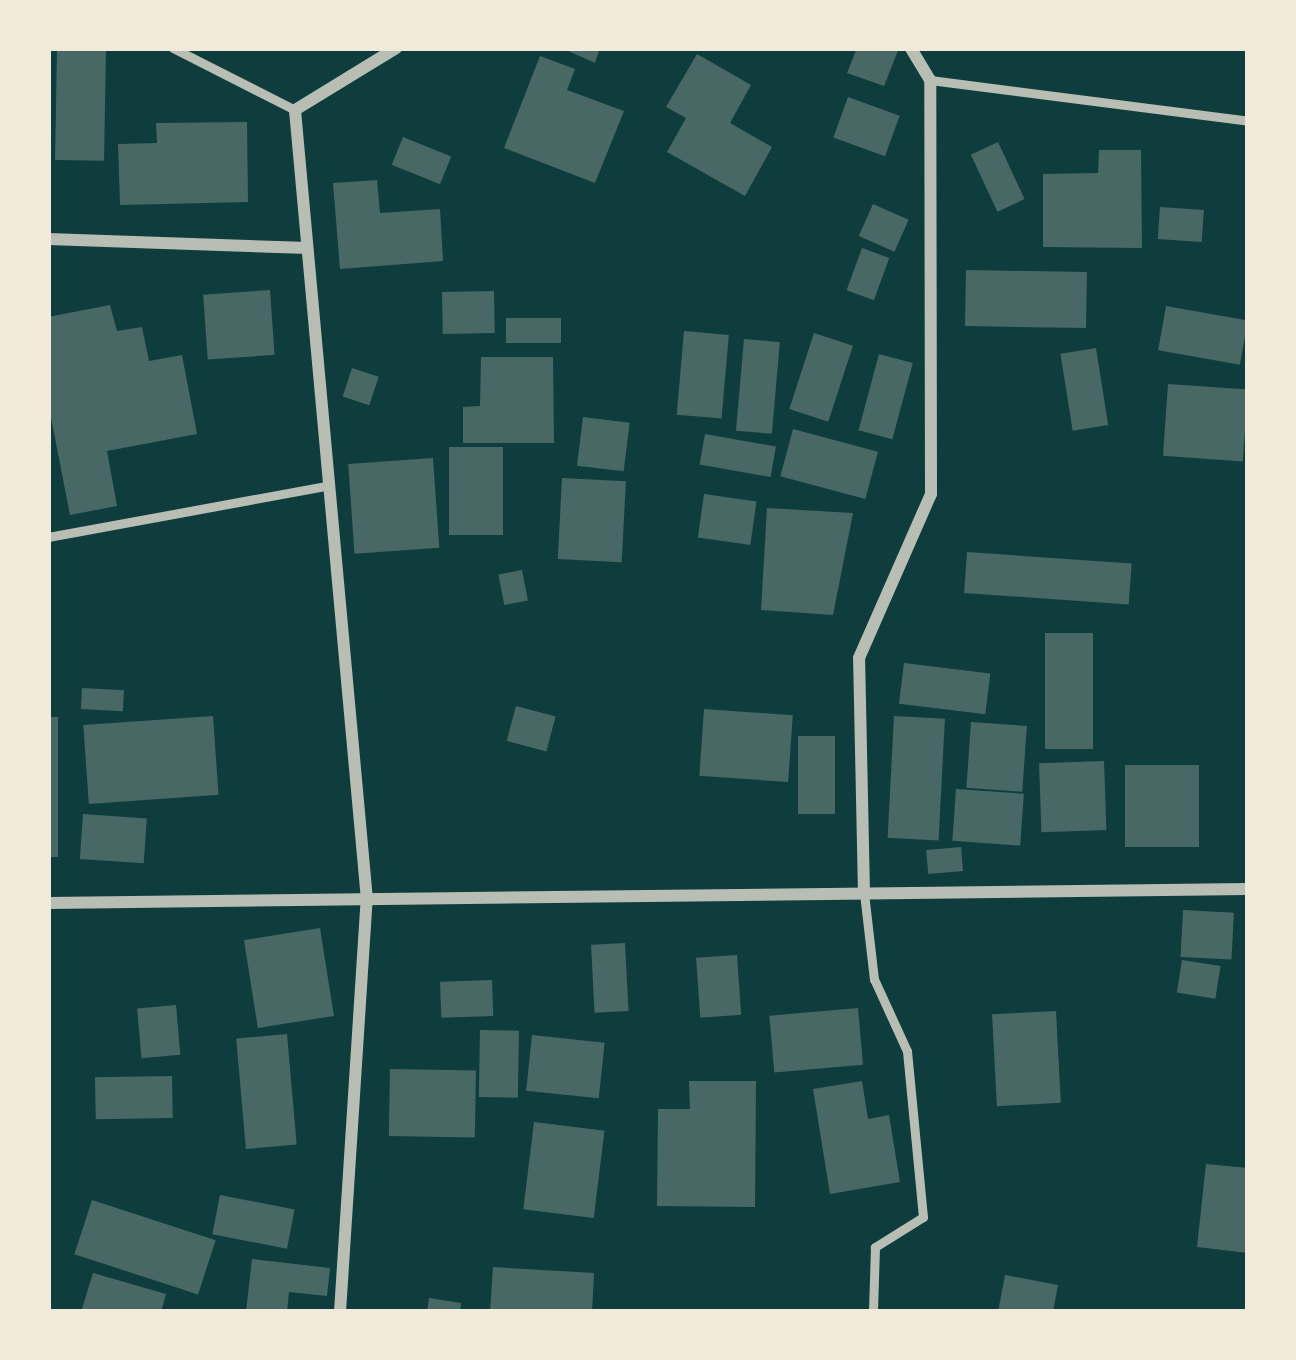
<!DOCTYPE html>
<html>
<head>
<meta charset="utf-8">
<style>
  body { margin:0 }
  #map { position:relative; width:1296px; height:1360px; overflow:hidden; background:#0f3d3e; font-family:Montserrat,sans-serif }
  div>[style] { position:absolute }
  .building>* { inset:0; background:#486865; transform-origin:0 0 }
  .service>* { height:9px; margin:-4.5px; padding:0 4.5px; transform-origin:4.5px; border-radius:4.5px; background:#b8beb3 }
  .minor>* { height:12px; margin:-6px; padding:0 6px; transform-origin:6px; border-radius:6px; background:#b8beb3 }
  span { translate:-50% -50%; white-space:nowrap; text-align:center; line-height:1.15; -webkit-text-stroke:12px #f1e9da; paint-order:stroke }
  .frame { position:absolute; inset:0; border:51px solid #f1e9da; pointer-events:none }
</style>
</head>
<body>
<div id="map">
  <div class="building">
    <div style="left:57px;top:48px;width:49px;height:112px;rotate:1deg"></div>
    <div style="clip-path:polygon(562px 48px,600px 48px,595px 63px)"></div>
    <div style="clip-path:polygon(857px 48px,899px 48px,884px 86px,847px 73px)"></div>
    <div style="clip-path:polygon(697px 54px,751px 85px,730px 123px,772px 147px,745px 196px,667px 152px,686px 118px,666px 107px)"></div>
    <div style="clip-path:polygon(540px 56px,575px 69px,567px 90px,624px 111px,595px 183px,504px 148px)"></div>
    <div style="left:848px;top:97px;width:55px;height:43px;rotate:20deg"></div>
    <div style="clip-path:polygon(247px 122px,248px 202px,120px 205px,118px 144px,157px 143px,156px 123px)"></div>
    <div style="left:403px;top:137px;width:52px;height:30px;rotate:22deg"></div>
    <div style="left:998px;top:142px;width:63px;height:30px;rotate:65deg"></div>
    <div style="clip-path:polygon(1099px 150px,1141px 150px,1142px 248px,1043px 247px,1043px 174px,1098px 173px)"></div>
    <div style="clip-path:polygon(377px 180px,380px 213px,440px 209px,443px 261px,340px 269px,333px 183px)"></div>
    <div style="left:873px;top:204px;width:39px;height:35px;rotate:24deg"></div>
    <div style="left:1160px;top:207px;width:44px;height:32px;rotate:4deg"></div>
    <div style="left:862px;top:248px;width:29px;height:45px;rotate:20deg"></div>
    <div style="left:966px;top:270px;width:121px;height:56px;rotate:1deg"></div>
    <div style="left:270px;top:290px;width:65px;height:67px;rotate:86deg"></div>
    <div style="left:494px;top:291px;width:42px;height:52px;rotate:89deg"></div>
    <div style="clip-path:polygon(110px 305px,117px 331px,142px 327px,149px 361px,182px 355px,197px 434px,107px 451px,117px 506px,70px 515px,48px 402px,48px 317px)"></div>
    <div style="left:1166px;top:306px;width:83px;height:45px;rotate:10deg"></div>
    <div style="left:506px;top:318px;width:55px;height:25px"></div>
    <div style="left:684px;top:331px;width:45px;height:84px;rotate:5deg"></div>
    <div style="left:814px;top:333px;width:41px;height:80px;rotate:18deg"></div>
    <div style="left:744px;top:339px;width:36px;height:92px;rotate:5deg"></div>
    <div style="left:1096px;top:348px;width:78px;height:36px;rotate:81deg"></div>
    <div style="left:879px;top:354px;width:35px;height:79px;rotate:15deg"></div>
    <div style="clip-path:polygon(481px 357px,553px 357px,554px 443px,463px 443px,463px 407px,480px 406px)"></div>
    <div style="left:352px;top:368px;width:28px;height:30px;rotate:18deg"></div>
    <div style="left:1168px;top:384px;width:80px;height:72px;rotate:4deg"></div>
    <div style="left:583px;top:417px;width:47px;height:49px;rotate:7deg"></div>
    <div style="left:793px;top:429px;width:88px;height:49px;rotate:15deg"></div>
    <div style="left:705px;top:434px;width:72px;height:31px;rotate:10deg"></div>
    <div style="left:503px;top:447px;width:88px;height:54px;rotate:90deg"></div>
    <div style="left:433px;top:458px;width:90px;height:85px;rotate:86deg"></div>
    <div style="left:562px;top:478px;width:64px;height:81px;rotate:3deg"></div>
    <div style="left:704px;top:494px;width:53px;height:44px;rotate:8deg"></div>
    <div style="clip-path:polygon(767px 508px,853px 513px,833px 615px,761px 610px)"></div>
    <div style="left:967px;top:552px;width:165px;height:41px;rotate:4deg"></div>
    <div style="left:522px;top:570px;width:31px;height:24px;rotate:79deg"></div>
    <div style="left:1093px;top:633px;width:116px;height:48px;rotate:90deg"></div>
    <div style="left:904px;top:663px;width:87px;height:41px;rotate:7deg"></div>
    <div style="left:82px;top:688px;width:42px;height:21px;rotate:3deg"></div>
    <div style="left:516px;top:706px;width:41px;height:36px;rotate:15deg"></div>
    <div style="left:704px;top:709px;width:89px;height:67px;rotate:4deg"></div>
    <div style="left:213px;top:716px;width:79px;height:130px;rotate:86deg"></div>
    <div style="left:894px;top:716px;width:51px;height:122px;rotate:3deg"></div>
    <div style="left:48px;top:717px;width:10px;height:140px"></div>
    <div style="left:971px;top:722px;width:56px;height:66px;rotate:4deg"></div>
    <div style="left:798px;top:736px;width:37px;height:78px"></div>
    <div style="left:1104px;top:761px;width:69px;height:65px;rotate:88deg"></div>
    <div style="left:1125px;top:765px;width:74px;height:82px"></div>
    <div style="left:956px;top:789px;width:68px;height:52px;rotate:4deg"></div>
    <div style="left:83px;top:814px;width:64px;height:45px;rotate:4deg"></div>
    <div style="left:961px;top:847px;width:24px;height:35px;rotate:85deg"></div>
    <div style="left:1183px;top:910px;width:51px;height:47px;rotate:3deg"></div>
    <div style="left:320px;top:928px;width:89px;height:77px;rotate:81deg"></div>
    <div style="left:625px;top:943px;width:68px;height:34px;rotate:87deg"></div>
    <div style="left:737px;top:955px;width:60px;height:41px;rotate:86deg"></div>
    <div style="left:1182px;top:960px;width:39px;height:33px;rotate:9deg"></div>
    <div style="left:492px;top:980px;width:36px;height:52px;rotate:88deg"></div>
    <div style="left:176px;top:1005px;width:50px;height:39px;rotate:85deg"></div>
    <div style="left:858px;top:1008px;width:57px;height:89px;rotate:85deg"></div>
    <div style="left:1056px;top:1011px;width:92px;height:64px;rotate:87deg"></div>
    <div style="left:480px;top:1030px;width:39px;height:67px;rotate:1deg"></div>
    <div style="left:287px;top:1034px;width:111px;height:51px;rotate:85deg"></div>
    <div style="left:532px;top:1035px;width:73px;height:56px;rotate:6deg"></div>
    <div style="left:390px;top:1069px;width:86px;height:67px;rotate:1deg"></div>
    <div style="left:172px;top:1076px;width:42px;height:77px;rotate:89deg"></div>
    <div style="clip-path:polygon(689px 1081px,756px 1081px,755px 1207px,657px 1206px,658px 1109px,690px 1109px)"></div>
    <div style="clip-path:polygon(862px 1081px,868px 1119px,889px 1115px,900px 1182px,830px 1194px,813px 1089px)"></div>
    <div style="left:534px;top:1122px;width:71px;height:88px;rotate:7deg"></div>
    <div style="clip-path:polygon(1206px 1164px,1248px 1168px,1248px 1253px,1197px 1247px)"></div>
    <div style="left:220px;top:1195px;width:76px;height:40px;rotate:11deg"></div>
    <div style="left:92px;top:1200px;width:130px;height:57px;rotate:18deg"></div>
    <div style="clip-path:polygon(252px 1259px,330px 1268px,327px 1296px,289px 1292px,287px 1312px,246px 1312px)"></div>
    <div style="clip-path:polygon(493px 1267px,594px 1273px,592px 1312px,490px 1312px)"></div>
    <div style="clip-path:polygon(93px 1273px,166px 1294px,161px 1312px,81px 1312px)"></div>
    <div style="clip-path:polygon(1005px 1275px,1058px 1285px,1053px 1312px,998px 1312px)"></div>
    <div style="clip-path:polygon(429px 1298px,461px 1303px,460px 1312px,427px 1312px)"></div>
  </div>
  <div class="service">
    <div style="left:173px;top:48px;width:137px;rotate:26.9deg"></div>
    <div style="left:930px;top:80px;width:321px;rotate:7.3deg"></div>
    <div style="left:48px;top:537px;width:283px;rotate:-10.4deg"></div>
    <div style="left:864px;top:893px;width:87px;rotate:83.4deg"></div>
    <div style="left:874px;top:979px;width:79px;rotate:65.4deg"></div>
    <div style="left:907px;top:1051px;width:167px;rotate:84.5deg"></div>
    <div style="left:923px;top:1217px;width:57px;rotate:148deg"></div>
    <div style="left:875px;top:1247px;width:65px;rotate:91.8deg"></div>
  </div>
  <div class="minor">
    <div style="left:48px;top:239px;width:253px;rotate:2deg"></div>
    <div style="left:864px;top:893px;width:235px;rotate:-91.2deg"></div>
    <div style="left:859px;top:658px;width:179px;rotate:-66.3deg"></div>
    <div style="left:931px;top:494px;width:414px;rotate:-90.1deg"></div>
    <div style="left:930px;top:80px;width:37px;rotate:-121deg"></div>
    <div style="left:48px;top:903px;width:1200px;rotate:-0.67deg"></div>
    <div style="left:340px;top:1312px;width:413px;rotate:-86.3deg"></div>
    <div style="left:367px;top:900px;width:793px;rotate:-95.21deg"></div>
    <div style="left:295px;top:110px;width:119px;rotate:-31.5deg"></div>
  </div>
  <div class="frame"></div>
</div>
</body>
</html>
